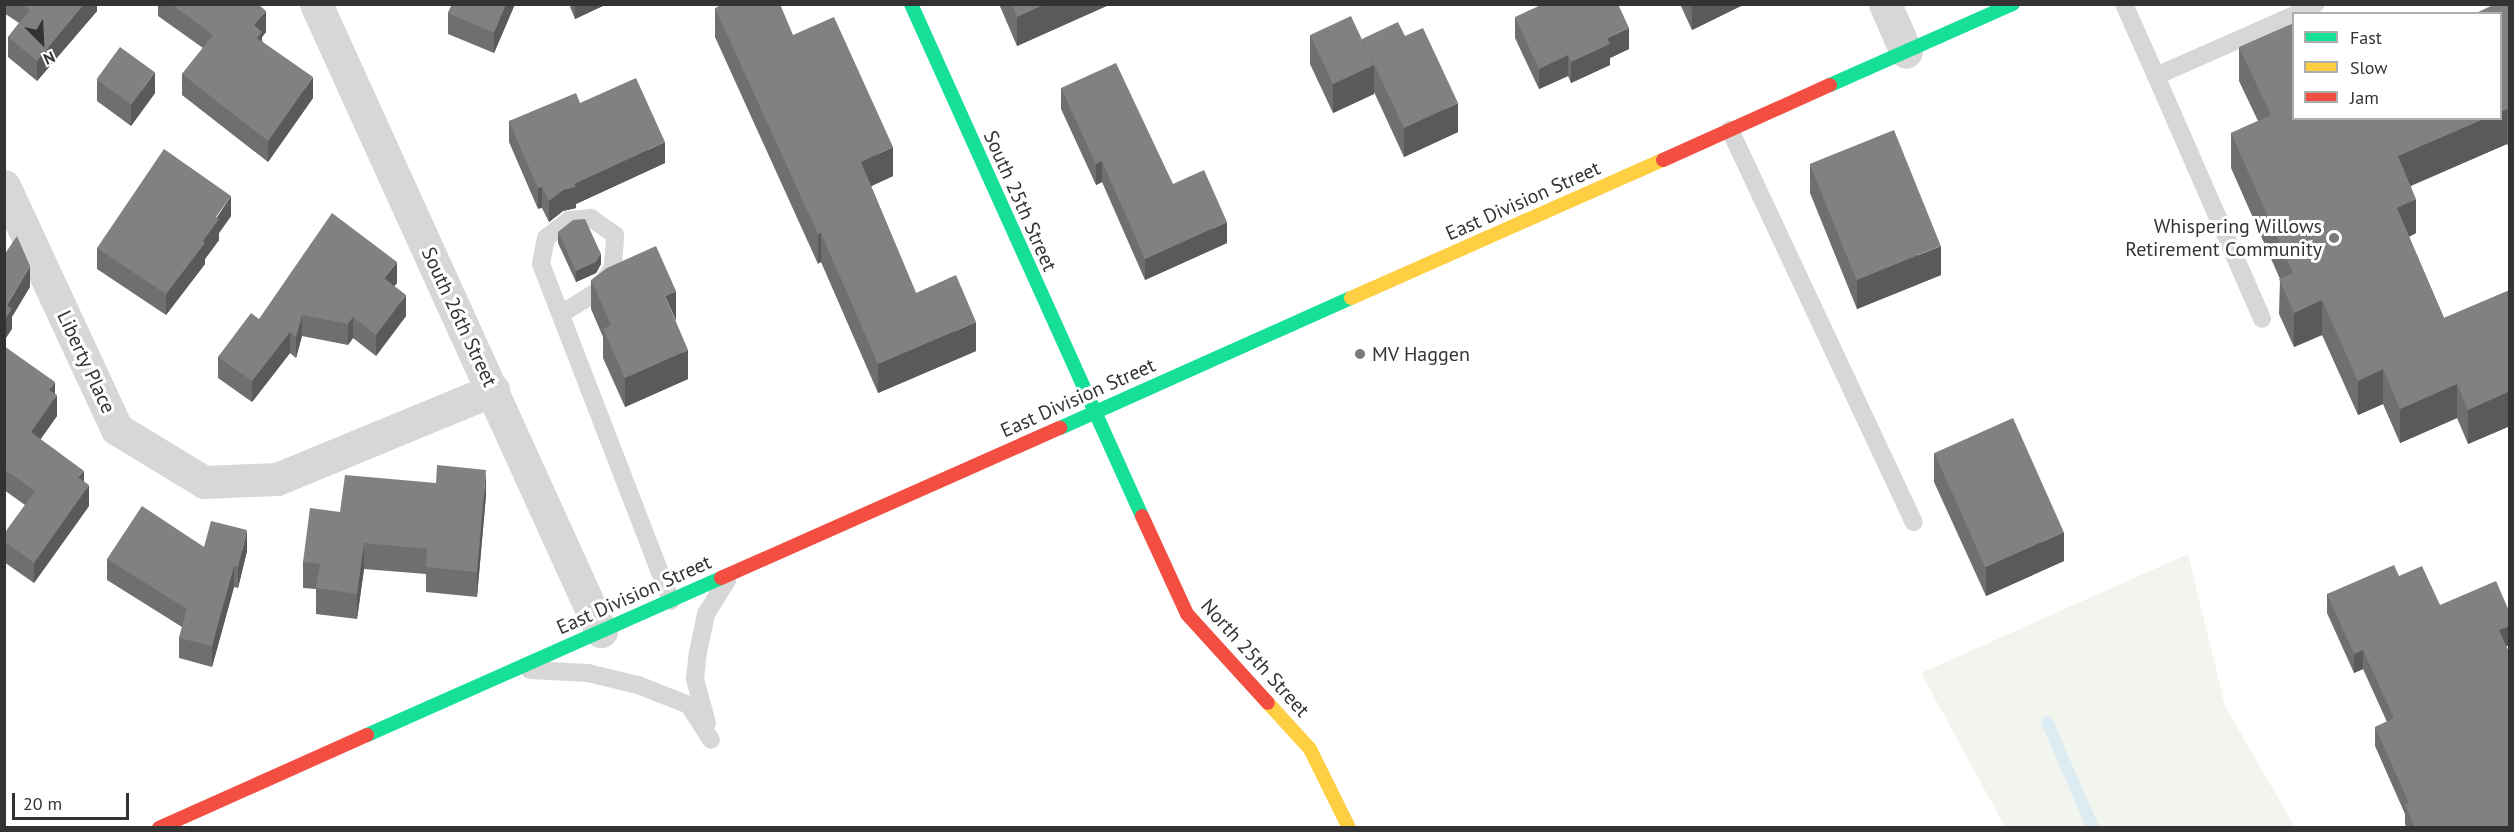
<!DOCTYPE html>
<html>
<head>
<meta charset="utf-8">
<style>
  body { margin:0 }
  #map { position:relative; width:2514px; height:832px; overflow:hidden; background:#fff; font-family:"PT Sans",sans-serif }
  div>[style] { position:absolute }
  .green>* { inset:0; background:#f1f5ed }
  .stream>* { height:12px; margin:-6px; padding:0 6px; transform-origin:6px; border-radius:6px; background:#ddebf3 }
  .lane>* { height:18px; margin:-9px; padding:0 9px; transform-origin:9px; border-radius:9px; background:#d7d7d7 }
  .street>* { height:33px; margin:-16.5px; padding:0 16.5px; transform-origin:16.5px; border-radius:16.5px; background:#d7d7d7 }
  .fast>* { height:14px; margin:-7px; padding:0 7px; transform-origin:7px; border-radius:7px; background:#16e098 }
  .slow>* { height:14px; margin:-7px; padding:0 7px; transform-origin:7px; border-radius:7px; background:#ffcf43 }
  .jam>* { height:14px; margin:-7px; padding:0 7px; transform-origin:7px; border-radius:7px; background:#f24e42 }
  .wall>* { inset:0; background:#6f6f6f }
  .shaded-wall>* { inset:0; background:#5a5a5a; transform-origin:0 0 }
  .building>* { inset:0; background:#818181; transform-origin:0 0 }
  .dots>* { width:16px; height:16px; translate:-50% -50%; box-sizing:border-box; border:3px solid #fff; border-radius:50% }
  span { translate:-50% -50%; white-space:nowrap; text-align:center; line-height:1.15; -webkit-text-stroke:6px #fff; paint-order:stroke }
  .street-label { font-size:20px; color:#333 }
  .poi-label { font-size:20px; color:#333 }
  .right { translate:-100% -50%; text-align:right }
  .left { translate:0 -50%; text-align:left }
  .frame { position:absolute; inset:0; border:6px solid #333; pointer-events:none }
  .legend { position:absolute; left:2292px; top:12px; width:210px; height:108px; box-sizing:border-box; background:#fff; border:2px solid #adadad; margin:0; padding:8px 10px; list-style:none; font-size:18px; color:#333 }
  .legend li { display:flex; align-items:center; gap:12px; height:30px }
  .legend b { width:30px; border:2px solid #adadad }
  .north { position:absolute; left:12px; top:12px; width:60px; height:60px; -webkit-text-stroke:4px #fff; paint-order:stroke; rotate:156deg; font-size:16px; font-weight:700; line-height:24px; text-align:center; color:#333 }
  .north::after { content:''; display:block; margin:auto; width:21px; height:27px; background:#333; clip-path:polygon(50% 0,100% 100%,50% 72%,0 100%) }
  .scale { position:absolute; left:12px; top:793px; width:117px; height:27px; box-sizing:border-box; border:3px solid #333; border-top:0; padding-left:8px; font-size:18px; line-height:21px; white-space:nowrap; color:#333; -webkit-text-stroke:4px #fff; paint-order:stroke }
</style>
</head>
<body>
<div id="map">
  <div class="green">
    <div style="clip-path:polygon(2188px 554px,2225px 706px,2295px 827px,2005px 827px,1921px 673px)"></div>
  </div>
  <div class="stream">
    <div style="left:2047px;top:722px;width:116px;rotate:66.5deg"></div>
  </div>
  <div class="lane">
    <div style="left:2124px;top:4px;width:79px;rotate:66deg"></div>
    <div style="left:2156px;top:76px;width:151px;rotate:-23.8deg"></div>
    <div style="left:2296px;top:14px;width:22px;rotate:-27deg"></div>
    <div style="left:2156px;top:76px;width:265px;rotate:66.4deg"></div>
    <div style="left:1730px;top:130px;width:433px;rotate:64.9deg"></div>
    <div style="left:561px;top:314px;width:44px;rotate:-31.9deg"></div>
    <div style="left:598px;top:291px;width:28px;rotate:-58deg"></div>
    <div style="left:613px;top:267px;width:32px;rotate:-86deg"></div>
    <div style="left:615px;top:235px;width:29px;rotate:-145deg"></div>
    <div style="left:591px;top:218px;width:22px;rotate:175deg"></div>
    <div style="left:569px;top:220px;width:29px;rotate:142deg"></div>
    <div style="left:546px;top:238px;width:26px;rotate:101deg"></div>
    <div style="left:541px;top:264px;width:361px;rotate:68.9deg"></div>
    <div style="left:530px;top:670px;width:58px;rotate:3deg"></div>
    <div style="left:588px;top:673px;width:51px;rotate:13.5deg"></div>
    <div style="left:638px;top:685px;width:55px;rotate:21.4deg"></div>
    <div style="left:689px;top:705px;width:41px;rotate:57.8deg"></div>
    <div style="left:707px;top:723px;width:46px;rotate:-105.3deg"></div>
    <div style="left:695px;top:679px;width:27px;rotate:-84deg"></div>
    <div style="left:698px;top:652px;width:39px;rotate:-78deg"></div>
    <div style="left:706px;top:614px;width:40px;rotate:-58deg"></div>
  </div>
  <div class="street">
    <div style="left:316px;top:4px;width:689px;rotate:65.56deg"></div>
    <div style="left:1885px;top:4px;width:52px;rotate:66.4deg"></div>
    <div style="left:4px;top:186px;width:268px;rotate:65.1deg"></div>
    <div style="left:117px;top:429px;width:102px;rotate:31.3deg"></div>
    <div style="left:204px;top:482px;width:73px;rotate:-2.4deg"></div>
    <div style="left:277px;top:479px;width:234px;rotate:-22.4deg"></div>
  </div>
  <div class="fast">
    <div style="left:911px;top:4px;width:562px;rotate:65.72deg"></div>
    <div style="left:1830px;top:85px;width:200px;rotate:-23.9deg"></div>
    <div style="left:1060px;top:428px;width:319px;rotate:-24.1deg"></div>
    <div style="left:367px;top:735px;width:387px;rotate:-23.9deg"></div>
  </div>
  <div class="slow">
    <div style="left:1351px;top:298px;width:341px;rotate:-23.9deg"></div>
    <div style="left:1268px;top:703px;width:62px;rotate:47.6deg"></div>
    <div style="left:1310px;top:749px;width:88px;rotate:63.7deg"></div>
  </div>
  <div class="jam">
    <div style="left:1663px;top:160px;width:183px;rotate:-24.2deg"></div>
    <div style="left:1142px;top:516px;width:108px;rotate:65.3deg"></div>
    <div style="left:1187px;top:614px;width:120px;rotate:47.7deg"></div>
    <div style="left:721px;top:578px;width:371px;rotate:-23.9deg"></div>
    <div style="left:159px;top:828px;width:228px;rotate:-24.1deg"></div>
  </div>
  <div class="wall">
    <div style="clip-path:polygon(4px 4px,97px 4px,97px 11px,37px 81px,8px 57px,8px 37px,19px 23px,4px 13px)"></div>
    <div style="clip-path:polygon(158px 4px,258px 4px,266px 32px,262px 37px,262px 41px,313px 98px,268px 162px,182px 95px,182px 74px,203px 48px,158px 16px)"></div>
    <div style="clip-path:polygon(452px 4px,515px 4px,494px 53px,448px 34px,448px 13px)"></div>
    <div style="clip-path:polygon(569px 4px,607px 4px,575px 19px)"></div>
    <div style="clip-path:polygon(999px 4px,1111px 4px,1017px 46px)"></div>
    <div style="clip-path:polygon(1680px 4px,1745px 4px,1692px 30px)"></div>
    <div style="clip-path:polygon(2510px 4px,2510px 149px,2507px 144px,2411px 186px,2416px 233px,2409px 237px,2444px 318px,2510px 290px,2510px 426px,2468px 444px,2457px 418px,2400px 443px,2383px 404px,2358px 415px,2322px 335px,2294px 347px,2279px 314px,2280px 279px,2231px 168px,2231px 133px,2258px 121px,2239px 81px,2239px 47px,2294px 118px)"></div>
    <div style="clip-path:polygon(715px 8px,793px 35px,893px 176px,871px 186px,916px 293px,976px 351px,878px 393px,821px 262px,818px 264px,715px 37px)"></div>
    <div style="clip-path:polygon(1515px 17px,1629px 49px,1610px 58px,1610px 65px,1571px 83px,1568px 76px,1539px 89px,1515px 38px)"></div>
    <div style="clip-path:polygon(1310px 35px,1362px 40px,1405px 36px,1458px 132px,1404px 157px,1374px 92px,1374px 94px,1333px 113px,1310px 64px)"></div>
    <div style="clip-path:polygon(97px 80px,155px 93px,131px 126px,97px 101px)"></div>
    <div style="clip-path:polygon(1061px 88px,1173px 184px,1227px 243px,1145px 280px,1102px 182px,1096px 185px,1061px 109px)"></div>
    <div style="clip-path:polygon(580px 103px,665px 163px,576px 204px,576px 208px,563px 211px,549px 222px,542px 208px,538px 209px,509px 142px,509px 121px)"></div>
    <div style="clip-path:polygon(1810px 164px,1941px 275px,1857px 309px,1810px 193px)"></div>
    <div style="clip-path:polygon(231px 216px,219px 233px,219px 240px,205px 259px,205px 264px,166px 315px,97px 269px,97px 248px)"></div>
    <div style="clip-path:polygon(558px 232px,601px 264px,596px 273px,576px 282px,558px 243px)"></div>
    <div style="clip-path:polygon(591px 280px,675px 321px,688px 379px,625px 407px,603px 358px,603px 337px,591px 309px)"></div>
    <div style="clip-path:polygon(397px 283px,394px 286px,406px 316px,376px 356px,353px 338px,348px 345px,302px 336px,296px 358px,290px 353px,252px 402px,218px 378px,218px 357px,259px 319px)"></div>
    <div style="clip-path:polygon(4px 346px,55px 393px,57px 416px,40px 439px,84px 481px,89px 506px,34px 583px,4px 562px,4px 534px,25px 505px,4px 490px)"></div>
    <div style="clip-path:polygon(1934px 453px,2064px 561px,1986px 596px,1934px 482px)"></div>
    <div style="clip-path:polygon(486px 495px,477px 597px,426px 592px,426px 574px,364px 569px,357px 619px,316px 614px,316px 589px,303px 588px,303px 562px,340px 512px)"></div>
    <div style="clip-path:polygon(204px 547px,247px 551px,238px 588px,234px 587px,212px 667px,179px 658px,179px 638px,182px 627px,107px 580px,107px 559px)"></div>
    <div style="clip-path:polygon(2399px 576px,2440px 605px,2510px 613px,2510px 645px,2506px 646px,2510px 828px,2407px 828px,2405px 824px,2405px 814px,2375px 746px,2375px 727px,2387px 722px,2363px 669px,2354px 673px,2327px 613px,2327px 594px)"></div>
  </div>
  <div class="shaded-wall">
    <div style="clip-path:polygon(84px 4px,97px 4px,97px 11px,37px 81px,37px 61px)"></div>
    <div style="clip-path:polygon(506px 4px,515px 4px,494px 53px,494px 33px)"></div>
    <div style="clip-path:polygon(575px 4px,607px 4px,575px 19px)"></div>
    <div style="clip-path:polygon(1045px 4px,1111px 4px,1017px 46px,1017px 17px)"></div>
    <div style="clip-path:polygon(1692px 4px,1745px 4px,1692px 30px)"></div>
    <div style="clip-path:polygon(266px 11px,266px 32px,262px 37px,262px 53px,257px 59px,254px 25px)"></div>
    <div style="clip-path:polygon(1629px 28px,1629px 49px,1610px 58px,1610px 65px,1571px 83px,1571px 62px,1607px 38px)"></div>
    <div style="clip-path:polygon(1568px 55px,1568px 76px,1539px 89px,1539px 69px)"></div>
    <div style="clip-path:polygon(1374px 65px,1374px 94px,1333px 113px,1333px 84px)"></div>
    <div style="clip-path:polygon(155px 72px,155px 93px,131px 126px,131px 105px)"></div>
    <div style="clip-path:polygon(313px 77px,313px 98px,268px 162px,268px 141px)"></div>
    <div style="clip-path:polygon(1458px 103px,1458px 132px,1404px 157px,1404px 128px)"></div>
    <div style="clip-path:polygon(2507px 109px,2507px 144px,2398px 191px,2398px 156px,2486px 118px,2500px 118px,2500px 112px)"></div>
    <div style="clip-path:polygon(665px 142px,665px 163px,576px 204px,576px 208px,563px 211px,549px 222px,549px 201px,563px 190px,574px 184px)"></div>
    <div style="clip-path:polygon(893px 147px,893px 176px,861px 191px,861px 162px)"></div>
    <div style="clip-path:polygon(1102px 161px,1102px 182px,1096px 185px,1096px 164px)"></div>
    <div style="left:542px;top:187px;width:21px;height:4px;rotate:90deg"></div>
    <div style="clip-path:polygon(231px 196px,231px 216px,219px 233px,219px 240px,205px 259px,205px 264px,166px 315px,166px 294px)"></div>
    <div style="clip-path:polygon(2416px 199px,2416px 233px,2397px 242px,2397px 208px)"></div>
    <div style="clip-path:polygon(1227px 222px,1227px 243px,1145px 280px,1145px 259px)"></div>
    <div style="left:821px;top:233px;width:29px;height:3px;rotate:90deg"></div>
    <div style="clip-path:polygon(1941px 246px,1941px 275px,1857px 309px,1857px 280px)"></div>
    <div style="clip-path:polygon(601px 254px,601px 264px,596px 273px,576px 282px,576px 271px)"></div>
    <div style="clip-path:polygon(397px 262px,397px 283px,384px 299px,384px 278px)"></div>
    <div style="clip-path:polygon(30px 266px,30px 287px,12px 317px,12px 329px,4px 341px,4px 320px,7px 305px)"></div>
    <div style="clip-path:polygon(676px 291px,676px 321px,665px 296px)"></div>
    <div style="clip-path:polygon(406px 295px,406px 316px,376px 356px,376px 335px)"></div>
    <div style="clip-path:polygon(2322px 300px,2322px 335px,2294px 347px,2294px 313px)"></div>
    <div style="clip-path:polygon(302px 315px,302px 336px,296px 358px,296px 337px)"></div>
    <div style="clip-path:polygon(353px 317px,353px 338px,348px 345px,348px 324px)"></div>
    <div style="clip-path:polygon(976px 322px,976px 351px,878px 393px,878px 364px)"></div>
    <div style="clip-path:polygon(290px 332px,290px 353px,252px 402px,252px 381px)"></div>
    <div style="clip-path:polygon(688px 350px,688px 379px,625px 407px,625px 378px)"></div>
    <div style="clip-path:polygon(2383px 369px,2383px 404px,2358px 415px,2358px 381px)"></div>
    <div style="clip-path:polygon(55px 382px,55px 398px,57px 395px,57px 416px,31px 453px,31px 432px,49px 390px)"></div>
    <div style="clip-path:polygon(2457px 384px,2457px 418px,2400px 443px,2400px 409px)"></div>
    <div style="clip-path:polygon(2510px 391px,2510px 426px,2468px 444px,2468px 410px)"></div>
    <div style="clip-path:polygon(486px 470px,486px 495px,477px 597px,477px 572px)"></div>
    <div style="clip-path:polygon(84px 471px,84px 491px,78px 477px)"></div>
    <div style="clip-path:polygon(89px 485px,89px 506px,34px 583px,34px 563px)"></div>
    <div style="clip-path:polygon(247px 530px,247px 551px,238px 588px,238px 567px)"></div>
    <div style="clip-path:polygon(2064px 532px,2064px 561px,1986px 596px,1986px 567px)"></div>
    <div style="clip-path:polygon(364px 543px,364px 569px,357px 619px,357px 594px)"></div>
    <div style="clip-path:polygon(234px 566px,234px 587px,212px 667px,212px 646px)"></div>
    <div style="clip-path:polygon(2510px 626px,2510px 645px,2499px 649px,2499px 630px)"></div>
    <div style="clip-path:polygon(2363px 650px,2363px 669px,2354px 673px,2354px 654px)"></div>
  </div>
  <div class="building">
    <div style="clip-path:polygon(22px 4px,84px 4px,37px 61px,8px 37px,30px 10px)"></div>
    <div style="clip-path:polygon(171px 4px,258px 4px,266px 11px,254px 25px,262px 32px,257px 38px,313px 77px,268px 141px,182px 74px,213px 35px)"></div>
    <div style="clip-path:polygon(452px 4px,506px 4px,494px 33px,448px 13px)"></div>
    <div style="clip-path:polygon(723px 4px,780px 4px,793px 35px,834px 17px,893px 147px,861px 162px,916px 293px,956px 275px,976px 322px,878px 364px,821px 233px,818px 234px,715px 8px)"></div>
    <div style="clip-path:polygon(1012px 4px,1045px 4px,1017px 17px)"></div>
    <div style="clip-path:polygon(1543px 4px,1618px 4px,1629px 28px,1607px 38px,1610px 44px,1571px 62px,1568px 55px,1539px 69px,1515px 17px)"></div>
    <div style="clip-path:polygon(2495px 4px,2510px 4px,2510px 114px,2507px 109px,2500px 112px,2500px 14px,2474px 14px)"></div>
    <div style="left:1351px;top:16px;width:54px;height:45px;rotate:65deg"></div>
    <div style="clip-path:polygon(1398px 22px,1405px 36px,1423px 28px,1458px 103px,1404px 128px,1362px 39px)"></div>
    <div style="clip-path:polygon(2294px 23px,2294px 118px,2486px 118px,2398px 156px,2416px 199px,2397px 208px,2444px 318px,2510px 290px,2510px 391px,2468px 410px,2457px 384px,2400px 409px,2383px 369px,2358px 381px,2322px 300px,2294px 313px,2279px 279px,2293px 273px,2231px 133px,2271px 115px,2239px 47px)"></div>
    <div style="left:120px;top:47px;width:43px;height:40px;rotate:36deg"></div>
    <div style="clip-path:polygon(1116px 63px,1173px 184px,1204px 170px,1227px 222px,1145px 259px,1102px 161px,1096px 164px,1061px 88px)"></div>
    <div style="clip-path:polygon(636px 78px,665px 142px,574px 184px,576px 187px,563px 190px,549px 201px,542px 187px,538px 188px,509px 121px,576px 93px,580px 103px)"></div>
    <div style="left:1894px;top:130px;width:125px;height:91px;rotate:68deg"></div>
    <div style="clip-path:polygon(164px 149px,231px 196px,216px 217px,219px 219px,203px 241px,205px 243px,166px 294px,97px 248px)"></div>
    <div style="clip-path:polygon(332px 213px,397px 262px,384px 278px,406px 295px,376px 335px,353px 317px,348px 324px,302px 315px,296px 337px,290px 332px,252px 381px,218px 357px,251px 313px,259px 319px)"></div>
    <div style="clip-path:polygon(585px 219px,601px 254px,596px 262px,576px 271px,558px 232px,573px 220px)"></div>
    <div style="clip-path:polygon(17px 236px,30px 266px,7px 305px,12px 309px,4px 320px,4px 255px)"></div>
    <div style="clip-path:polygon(656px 246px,676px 291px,665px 296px,688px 350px,625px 378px,603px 329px,611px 325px,591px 280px,607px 268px)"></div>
    <div style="clip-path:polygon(4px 346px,55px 382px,49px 390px,57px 395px,31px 432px,84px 471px,78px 477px,89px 485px,34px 563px,4px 541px,4px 534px,35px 491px,4px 469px)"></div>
    <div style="left:2013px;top:418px;width:125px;height:86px;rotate:66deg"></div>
    <div style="clip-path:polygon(437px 465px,486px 470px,477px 572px,426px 567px,427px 549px,364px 543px,357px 594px,316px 588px,320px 564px,303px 562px,310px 508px,340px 512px,345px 475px,436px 483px)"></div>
    <div style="clip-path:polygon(142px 506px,204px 547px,211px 521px,247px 530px,238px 567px,234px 566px,212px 646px,179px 638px,187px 609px,107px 559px)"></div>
    <div style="clip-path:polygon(2394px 565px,2399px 576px,2422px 566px,2440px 605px,2496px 581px,2510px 613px,2510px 626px,2499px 630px,2510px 654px,2510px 828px,2415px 828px,2405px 805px,2409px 803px,2375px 727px,2394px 718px,2363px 650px,2354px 654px,2327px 594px)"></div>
  </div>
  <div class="dots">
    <div style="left:2334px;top:238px;background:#7a7a7a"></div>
    <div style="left:1360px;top:354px;background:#7a7a7a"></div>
  </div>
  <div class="street-label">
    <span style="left:1020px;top:201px;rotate:66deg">South 25th Street</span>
    <span style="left:1523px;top:201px;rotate:-24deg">East Division Street</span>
    <span style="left:459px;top:317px;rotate:65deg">South 26th Street</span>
    <span style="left:86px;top:362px;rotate:65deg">Liberty Place</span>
    <span style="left:1078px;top:398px;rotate:-24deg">East Division Street</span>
    <span style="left:634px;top:595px;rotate:-24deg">East Division Street</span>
    <span style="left:1255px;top:658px;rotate:48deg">North 25th Street</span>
  </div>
  <div class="poi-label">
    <span class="right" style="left:2322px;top:238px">Whispering Willows<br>Retirement Community</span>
    <span class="left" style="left:1372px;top:354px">MV Haggen</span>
  </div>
  <div class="frame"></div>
  <ul class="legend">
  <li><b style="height:8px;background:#16e098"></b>Fast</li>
  <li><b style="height:8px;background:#ffcf43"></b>Slow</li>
  <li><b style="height:8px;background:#f24e42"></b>Jam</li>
  </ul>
  <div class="north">N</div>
  <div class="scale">20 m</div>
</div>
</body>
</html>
